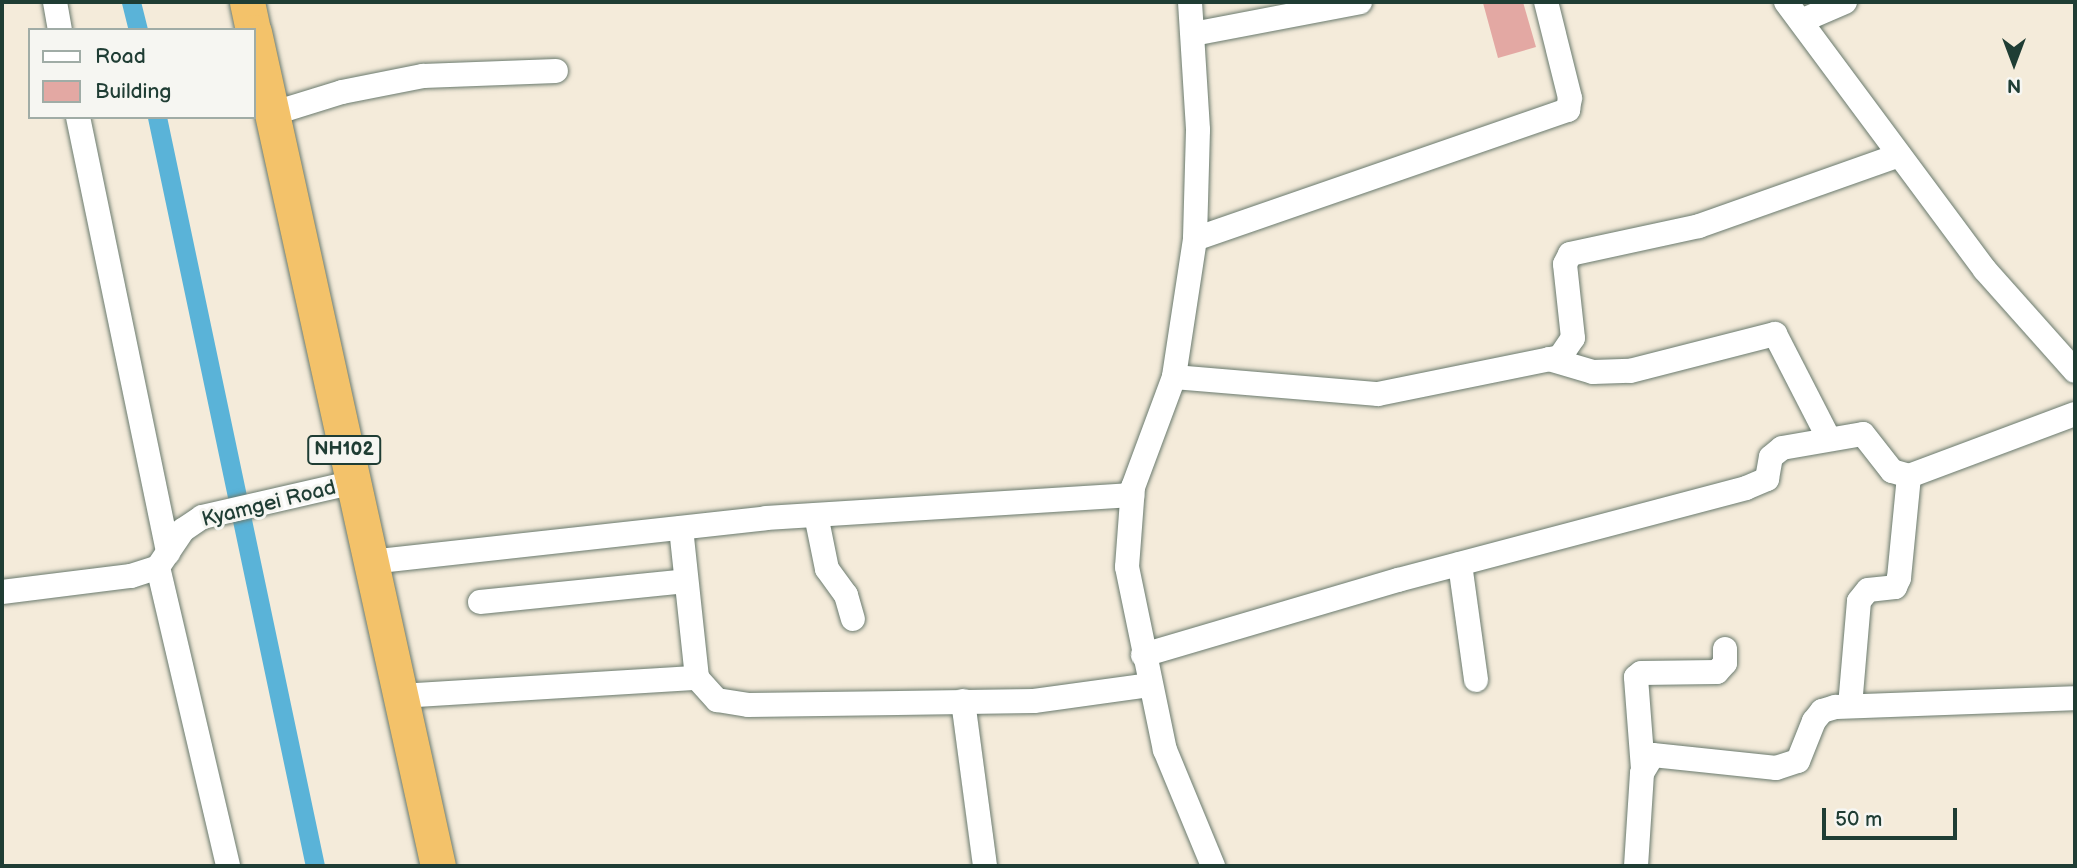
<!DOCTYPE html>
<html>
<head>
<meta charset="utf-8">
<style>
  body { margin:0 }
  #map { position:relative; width:2077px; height:868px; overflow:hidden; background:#f4ebda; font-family:"Balsamiq Sans",sans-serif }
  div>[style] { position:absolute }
  .canal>* { height:19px; margin:-9.5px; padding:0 9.5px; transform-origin:9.5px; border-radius:9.5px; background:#5ab3d8 }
  .building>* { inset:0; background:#e3a8a3 }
  .roads { filter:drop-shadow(0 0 2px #6a7a6e) drop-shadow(0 0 2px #6a7a6e) }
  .minor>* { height:24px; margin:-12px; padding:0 12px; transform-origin:12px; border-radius:12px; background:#fff }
  .highway>* { height:35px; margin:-17.5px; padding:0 17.5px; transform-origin:17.5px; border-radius:17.5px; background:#f3c26a }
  span { translate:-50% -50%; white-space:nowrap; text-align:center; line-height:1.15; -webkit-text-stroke:6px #f6f6f2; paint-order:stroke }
  .shield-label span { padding:2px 5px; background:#f6f6f2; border:2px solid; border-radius:5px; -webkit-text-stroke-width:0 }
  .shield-label { font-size:19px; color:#1f3d34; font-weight:700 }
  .street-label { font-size:21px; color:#1f3d34 }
  .frame { position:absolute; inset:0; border:4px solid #1f3d34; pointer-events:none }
  .legend { position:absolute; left:28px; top:28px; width:228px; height:91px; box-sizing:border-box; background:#f6f6f2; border:2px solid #a0aca6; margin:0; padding:9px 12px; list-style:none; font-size:21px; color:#1f3d34 }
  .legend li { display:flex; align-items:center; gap:14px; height:35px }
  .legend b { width:35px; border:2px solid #a0aca6 }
  .north { position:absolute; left:1979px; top:28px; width:70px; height:70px; -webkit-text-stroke:5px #f6f6f2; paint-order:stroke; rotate:180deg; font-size:19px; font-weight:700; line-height:28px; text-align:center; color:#1f3d34 }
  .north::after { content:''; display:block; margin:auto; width:24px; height:32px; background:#1f3d34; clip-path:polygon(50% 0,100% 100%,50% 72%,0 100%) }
  .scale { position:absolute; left:1822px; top:808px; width:135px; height:32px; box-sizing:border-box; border:4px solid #1f3d34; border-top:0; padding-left:9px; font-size:21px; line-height:24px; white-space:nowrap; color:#1f3d34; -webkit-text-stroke:5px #f6f6f2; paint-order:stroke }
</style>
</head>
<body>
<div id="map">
  <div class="canal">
    <div style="left:131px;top:2px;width:29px;rotate:76deg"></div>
    <div style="left:157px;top:117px;width:765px;rotate:78.09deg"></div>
  </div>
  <div class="building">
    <div style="clip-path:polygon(1523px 2px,1536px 47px,1498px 58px,1483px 3px)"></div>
  </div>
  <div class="roads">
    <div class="minor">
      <div style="left:55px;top:2px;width:28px;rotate:80deg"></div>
      <div style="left:1190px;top:2px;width:128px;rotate:86.4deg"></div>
      <div style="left:1198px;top:130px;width:109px;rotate:91.6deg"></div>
      <div style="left:1195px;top:239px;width:140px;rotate:98.7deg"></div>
      <div style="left:1174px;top:377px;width:117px;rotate:110.4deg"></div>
      <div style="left:1133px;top:487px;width:80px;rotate:94.3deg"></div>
      <div style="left:1127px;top:567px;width:187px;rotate:78.3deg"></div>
      <div style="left:1165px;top:750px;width:126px;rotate:67.5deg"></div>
      <div style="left:1786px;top:2px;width:334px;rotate:53.4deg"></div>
      <div style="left:1985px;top:270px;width:135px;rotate:48.3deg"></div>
      <div style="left:1801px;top:21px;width:48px;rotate:-23.4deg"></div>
      <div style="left:1193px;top:34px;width:170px;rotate:-10.8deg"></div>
      <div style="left:271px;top:114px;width:74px;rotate:-17.2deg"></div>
      <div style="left:342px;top:92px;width:83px;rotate:-11.2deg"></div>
      <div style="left:423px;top:76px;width:133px;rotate:-2.2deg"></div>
      <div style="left:78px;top:117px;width:445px;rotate:78.3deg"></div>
      <div style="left:1195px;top:239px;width:395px;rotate:-19.1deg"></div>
      <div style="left:1568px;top:110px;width:12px;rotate:-81deg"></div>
      <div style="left:1570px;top:98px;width:99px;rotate:-104deg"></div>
      <div style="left:1549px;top:359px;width:46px;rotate:16.5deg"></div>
      <div style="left:1593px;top:372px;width:37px;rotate:-2deg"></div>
      <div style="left:1630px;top:371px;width:150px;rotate:-14.3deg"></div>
      <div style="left:1775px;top:334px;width:116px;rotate:62.8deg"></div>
      <div style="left:1174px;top:377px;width:205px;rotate:4.8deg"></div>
      <div style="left:1378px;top:394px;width:186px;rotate:-11.5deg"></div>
      <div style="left:1560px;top:357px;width:23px;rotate:-56deg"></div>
      <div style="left:1573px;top:338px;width:74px;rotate:-96.2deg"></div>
      <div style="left:1565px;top:264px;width:11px;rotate:-63deg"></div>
      <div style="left:1570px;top:254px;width:132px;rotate:-12.2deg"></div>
      <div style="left:1699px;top:226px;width:212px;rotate:-19.5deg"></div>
      <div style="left:816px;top:515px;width:55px;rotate:78.5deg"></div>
      <div style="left:827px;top:569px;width:32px;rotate:54deg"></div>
      <div style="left:846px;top:595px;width:25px;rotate:74deg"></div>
      <div style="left:681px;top:528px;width:151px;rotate:83.9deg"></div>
      <div style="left:697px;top:678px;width:30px;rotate:48deg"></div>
      <div style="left:717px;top:700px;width:31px;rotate:9deg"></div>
      <div style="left:748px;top:705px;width:286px;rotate:-0.8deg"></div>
      <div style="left:1034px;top:701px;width:116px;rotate:-7.9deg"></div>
      <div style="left:370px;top:562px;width:398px;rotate:-6.3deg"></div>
      <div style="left:766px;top:518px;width:367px;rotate:-3.6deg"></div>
      <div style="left:1460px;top:564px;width:117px;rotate:82.1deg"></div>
      <div style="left:158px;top:567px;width:307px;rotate:76.8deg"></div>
      <div style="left:2px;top:592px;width:130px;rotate:-7.1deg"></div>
      <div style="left:131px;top:576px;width:28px;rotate:-18deg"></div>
      <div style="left:158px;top:567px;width:45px;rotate:-56deg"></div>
      <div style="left:183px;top:530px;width:23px;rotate:-34deg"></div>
      <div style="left:202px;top:517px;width:153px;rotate:-12.9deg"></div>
      <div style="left:480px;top:602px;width:207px;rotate:-5.8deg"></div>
      <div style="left:1143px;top:655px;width:266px;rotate:-16.4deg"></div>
      <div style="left:1398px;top:580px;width:360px;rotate:-14.8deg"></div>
      <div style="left:1746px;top:488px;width:23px;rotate:-23deg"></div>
      <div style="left:1767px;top:479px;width:22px;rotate:-80deg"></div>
      <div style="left:1771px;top:457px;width:14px;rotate:-39deg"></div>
      <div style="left:1782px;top:448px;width:82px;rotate:-9.8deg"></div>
      <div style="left:1863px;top:434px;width:47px;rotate:51.9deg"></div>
      <div style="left:1892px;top:471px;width:18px;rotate:16deg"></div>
      <div style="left:1909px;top:476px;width:177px;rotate:-20.5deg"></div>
      <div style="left:400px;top:696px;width:298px;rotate:-3.5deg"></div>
      <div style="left:963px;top:701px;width:166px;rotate:82.4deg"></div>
      <div style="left:1850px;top:706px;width:105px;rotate:-85.1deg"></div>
      <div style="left:1859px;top:601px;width:14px;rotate:-51deg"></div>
      <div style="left:1868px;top:590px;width:27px;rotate:-6deg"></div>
      <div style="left:1895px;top:587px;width:10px;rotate:-66deg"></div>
      <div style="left:1899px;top:578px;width:102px;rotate:-84.4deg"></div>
      <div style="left:1643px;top:769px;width:92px;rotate:-94.4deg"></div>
      <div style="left:1636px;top:677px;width:6px;rotate:-39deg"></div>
      <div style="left:1641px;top:673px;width:76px;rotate:-0.8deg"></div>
      <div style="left:1717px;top:672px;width:12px;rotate:-48deg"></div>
      <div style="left:1725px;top:663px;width:14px;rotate:-90deg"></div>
      <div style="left:1636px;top:866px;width:93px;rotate:-86.3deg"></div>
      <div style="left:1642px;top:773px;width:21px;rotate:-59deg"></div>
      <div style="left:1653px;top:755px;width:124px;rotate:6deg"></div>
      <div style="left:1776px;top:768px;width:23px;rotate:-18deg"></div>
      <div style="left:1798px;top:761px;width:43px;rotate:-68.2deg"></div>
      <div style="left:1814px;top:721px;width:13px;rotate:-51deg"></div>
      <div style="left:1822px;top:711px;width:14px;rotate:-17deg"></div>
      <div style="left:1835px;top:707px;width:240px;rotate:-2.1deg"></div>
    </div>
    <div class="highway">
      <div style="left:247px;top:2px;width:29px;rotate:78deg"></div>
      <div style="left:254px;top:32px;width:854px;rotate:77.56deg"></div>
    </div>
  </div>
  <div class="shield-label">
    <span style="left:344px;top:450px">NH102</span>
  </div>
  <div class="street-label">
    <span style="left:269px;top:504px;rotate:-14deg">Kyamgei Road</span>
  </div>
  <div class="frame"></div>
  <ul class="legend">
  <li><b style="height:9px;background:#fff"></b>Road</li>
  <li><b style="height:19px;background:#e3a8a3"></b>Building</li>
  </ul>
  <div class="north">N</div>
  <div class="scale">50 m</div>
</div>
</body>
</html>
